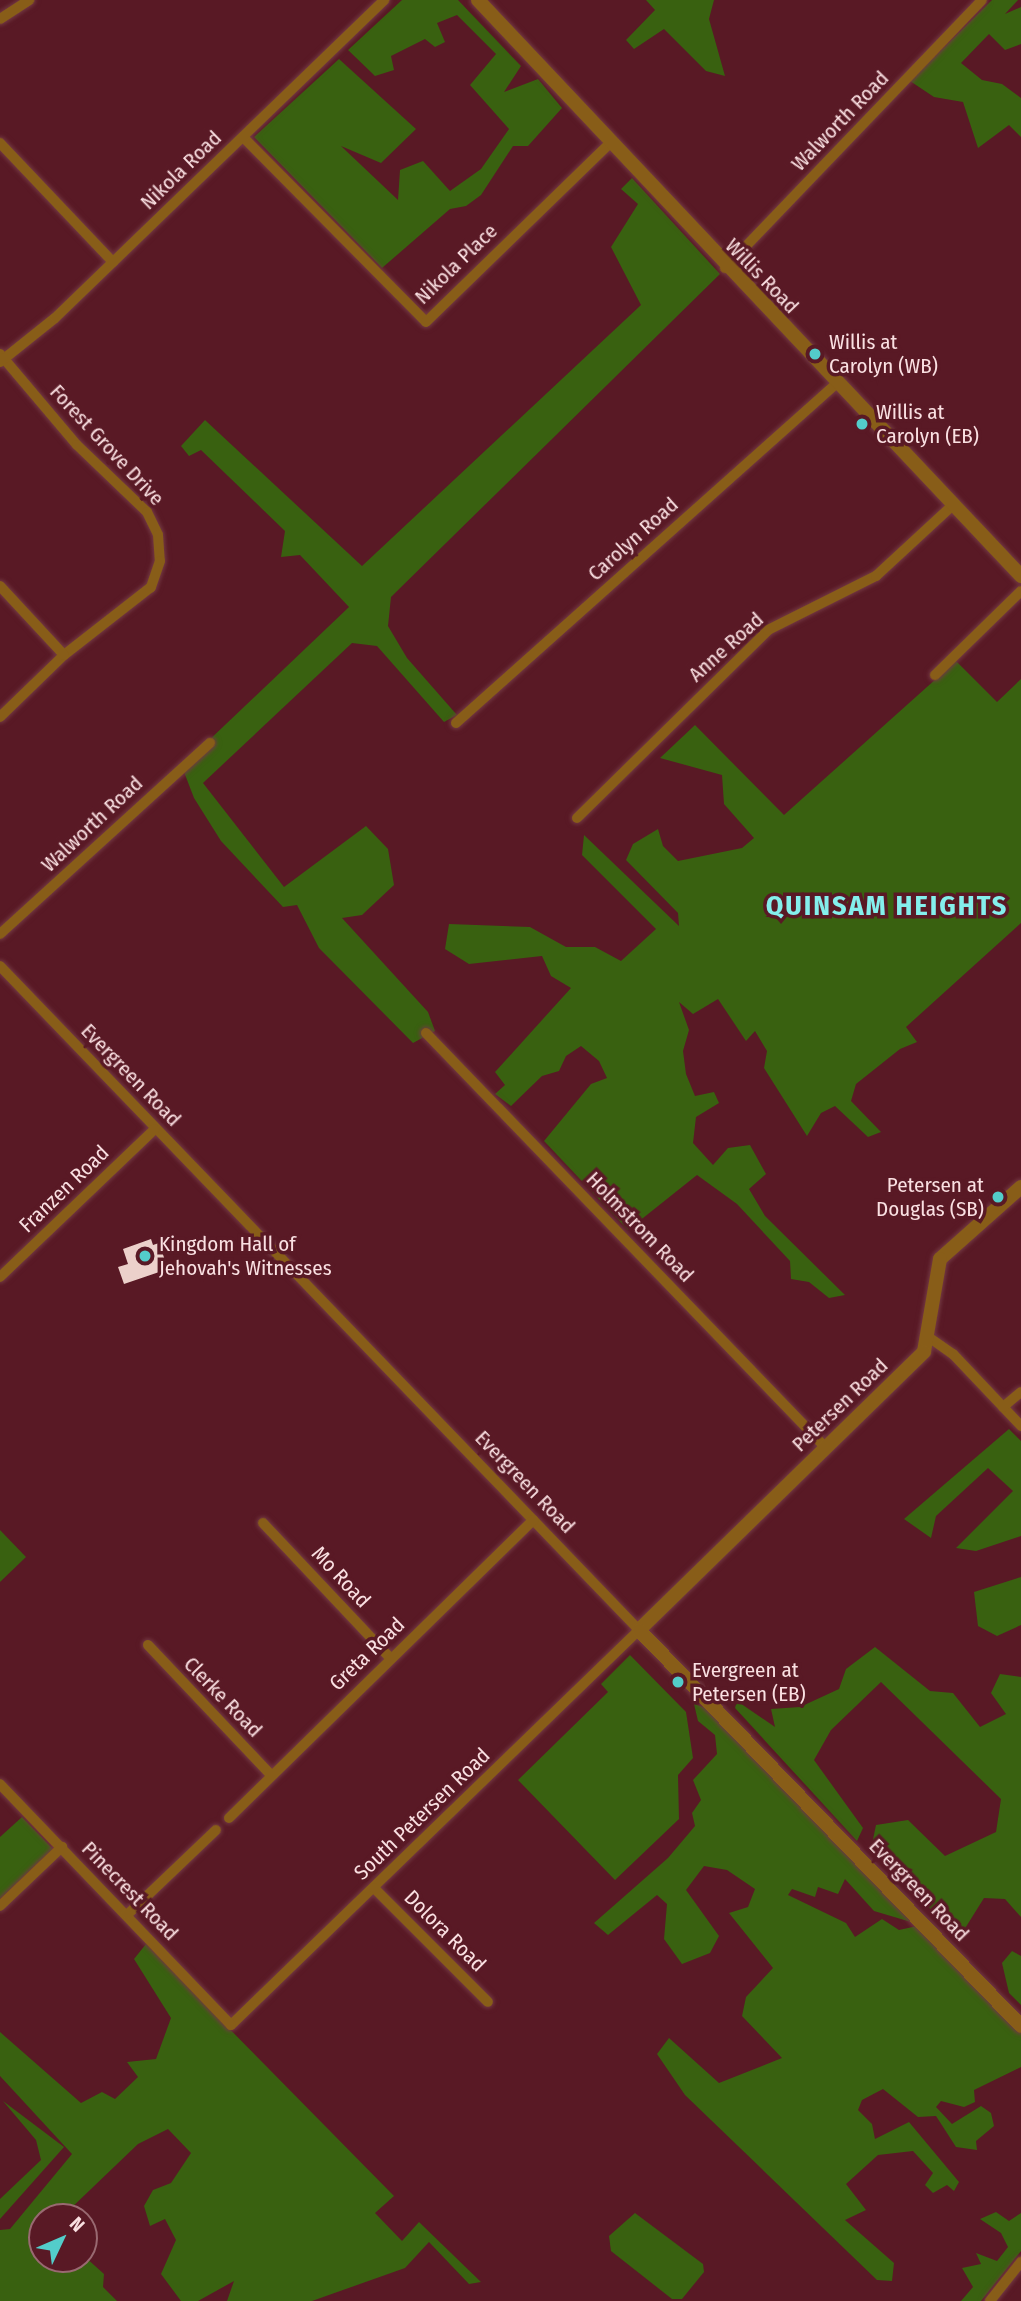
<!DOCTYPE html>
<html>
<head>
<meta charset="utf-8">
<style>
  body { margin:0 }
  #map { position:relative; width:1021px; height:2301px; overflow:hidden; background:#591925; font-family:"Fira Sans Condensed",sans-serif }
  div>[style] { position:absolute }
  .green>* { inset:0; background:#396110 }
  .building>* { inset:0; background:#ecd1cb }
  .roads { filter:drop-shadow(0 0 2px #733943) drop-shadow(0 0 2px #733943) }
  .minor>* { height:10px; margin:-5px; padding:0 5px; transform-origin:5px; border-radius:5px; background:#885d18 }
  .tertiary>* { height:14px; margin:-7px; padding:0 7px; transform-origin:7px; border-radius:7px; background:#885d18 }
  .dots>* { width:19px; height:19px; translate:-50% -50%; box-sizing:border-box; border:4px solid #591925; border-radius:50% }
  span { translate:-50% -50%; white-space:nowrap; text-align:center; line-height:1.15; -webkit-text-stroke:7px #591925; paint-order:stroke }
  .street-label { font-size:21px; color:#fae0e2 }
  .poi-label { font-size:21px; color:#fae0e2 }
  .left { translate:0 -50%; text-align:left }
  .right { translate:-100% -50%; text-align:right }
  .district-label { font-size:28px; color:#84efec; font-weight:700; letter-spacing:2px }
  .north { position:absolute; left:28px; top:2203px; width:70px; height:70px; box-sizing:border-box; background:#591925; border:2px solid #996971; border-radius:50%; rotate:46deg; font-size:19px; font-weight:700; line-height:28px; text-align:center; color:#fae0e2 }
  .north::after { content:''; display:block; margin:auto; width:24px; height:32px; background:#53cdca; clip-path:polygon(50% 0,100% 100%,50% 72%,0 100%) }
</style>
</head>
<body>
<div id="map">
  <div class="green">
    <div style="clip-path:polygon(402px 0,458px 0,521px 66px,504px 92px,538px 79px,562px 108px,528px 146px,513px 146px,481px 195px,466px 206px,450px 209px,382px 268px,254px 137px,339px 59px,416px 129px,381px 163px,341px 146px,398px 200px,400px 170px,423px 161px,450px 191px,481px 169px,509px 129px,470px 85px,496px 54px,457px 15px,437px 23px,445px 42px,435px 47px,425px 39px,391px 56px,394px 70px,375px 76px,348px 50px)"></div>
    <div style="clip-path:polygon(646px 0,714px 0,709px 19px,725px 76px,706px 71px,664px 29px,634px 49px,626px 40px,655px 10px)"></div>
    <div style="clip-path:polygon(992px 0,1018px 0,1005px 14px,1021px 7px,1021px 44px,1005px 50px,989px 34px,961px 63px,982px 80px,1002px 84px,1021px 98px,1021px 137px,1009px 125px,978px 148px,963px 102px,934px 97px,910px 81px)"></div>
    <div style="clip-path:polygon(632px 178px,720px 274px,391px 597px,388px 626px,407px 658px,457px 715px,444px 722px,377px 646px,352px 643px,203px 783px,284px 887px,366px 826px,388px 849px,394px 885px,362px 915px,342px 918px,428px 1012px,435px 1031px,413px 1043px,319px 948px,297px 905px,283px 907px,221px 841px,194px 798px,184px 772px,205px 744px,349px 607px,300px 555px,281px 557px,285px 531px,201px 450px,189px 456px,181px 446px,205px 420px,362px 566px,641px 305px,611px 247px,638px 204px,621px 189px)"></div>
    <div style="clip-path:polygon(956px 661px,997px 702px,1021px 679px,1021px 923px,906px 1027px,917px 1042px,900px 1049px,856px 1084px,851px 1101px,881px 1132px,868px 1137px,835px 1106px,821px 1113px,807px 1136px,764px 1068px,767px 1051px,755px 1031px,746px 1041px,718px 999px,693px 1014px,679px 1002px,689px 1030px,683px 1051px,686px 1074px,695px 1096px,714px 1092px,719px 1103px,696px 1117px,693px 1143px,713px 1165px,728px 1148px,750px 1145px,766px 1174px,749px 1189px,765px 1216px,845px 1295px,829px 1298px,809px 1282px,791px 1279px,790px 1261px,737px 1204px,697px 1175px,628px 1230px,544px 1141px,591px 1084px,607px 1078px,599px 1061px,581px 1046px,566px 1056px,559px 1071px,542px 1076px,511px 1106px,495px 1094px,505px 1085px,495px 1072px,571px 988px,551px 976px,542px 956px,469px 964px,445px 949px,449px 924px,530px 927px,566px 947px,595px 947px,621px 961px,656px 929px,582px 855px,584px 835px,679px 926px,678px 913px,626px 860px,633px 844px,658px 829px,663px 846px,678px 861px,742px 848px,754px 838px,724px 804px,722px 775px,660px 758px,695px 725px,784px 815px)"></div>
    <div style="clip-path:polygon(1009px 1429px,1021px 1441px,1021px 1536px,976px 1551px,956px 1548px,1013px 1491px,988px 1468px,936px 1516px,931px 1538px,904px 1519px)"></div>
    <div style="clip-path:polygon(0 1530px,26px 1557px,0 1582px)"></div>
    <div style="clip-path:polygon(1021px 1577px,1021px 1625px,997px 1636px,978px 1626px,974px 1592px)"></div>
    <div style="clip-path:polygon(875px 1647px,930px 1691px,953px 1693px,980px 1727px,1006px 1714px,991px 1693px,1000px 1674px,1021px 1677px,1021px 1917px,1005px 1899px,984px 1898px,959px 1938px,871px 1849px,876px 1825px,908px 1820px,945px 1856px,996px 1832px,1001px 1799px,881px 1682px,831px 1730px,814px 1760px,863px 1828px,857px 1841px,735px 1708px,737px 1701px,775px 1727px,771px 1709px,800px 1707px,839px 1689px,846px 1669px)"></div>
    <div style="clip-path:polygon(630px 1655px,686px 1712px,693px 1758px,678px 1775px,679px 1819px,615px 1880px,518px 1780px,608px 1692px,601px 1684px)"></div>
    <div style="clip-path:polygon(694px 1704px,709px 1709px,911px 1922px,874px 1911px,845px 1879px,838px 1894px,818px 1887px,815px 1897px,792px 1889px,788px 1895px,846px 1923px,855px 1937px,882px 1919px,899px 1930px,917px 1926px,1021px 2033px,1021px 2067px,974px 2090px,975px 2102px,964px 2107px,941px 2101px,936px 2107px,952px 2124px,981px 2106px,991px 2113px,994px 2126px,976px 2141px,977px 2150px,956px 2147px,936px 2116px,918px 2117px,883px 2089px,862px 2100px,858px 2110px,872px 2124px,875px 2139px,909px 2122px,959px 2182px,954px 2191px,947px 2185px,933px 2193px,925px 2185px,933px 2173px,913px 2151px,878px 2155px,846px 2184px,866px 2210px,845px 2220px,894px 2263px,892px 2281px,877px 2280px,685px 2095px,657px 2054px,669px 2038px,719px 2083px,782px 2058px,742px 2016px,746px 1997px,773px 1968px,729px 1913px,748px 1907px,755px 1889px,727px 1870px,704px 1866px,686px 1890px,719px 1936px,710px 1953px,682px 1964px,664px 1939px,667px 1904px,657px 1895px,608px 1935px,594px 1923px,668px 1858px,695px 1826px,692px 1813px,701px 1800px,693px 1780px,717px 1754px,715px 1735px,698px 1721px)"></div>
    <div style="clip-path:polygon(22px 1817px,53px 1849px,0 1899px,0 1837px)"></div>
    <div style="clip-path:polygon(146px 1944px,394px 2196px,375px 2213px,402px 2241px,419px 2222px,481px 2282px,469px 2284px,429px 2242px,405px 2268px,312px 2301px,227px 2301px,234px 2281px,198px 2301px,181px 2301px,161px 2274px,176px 2240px,165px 2219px,150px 2226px,144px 2206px,153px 2190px,171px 2183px,191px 2153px,168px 2129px,138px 2144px,67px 2212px,69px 2217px,42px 2217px,42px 2259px,84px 2256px,104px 2274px,103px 2287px,117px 2301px,0 2301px,0 2230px,10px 2229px,72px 2154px,0 2076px,0 2032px,81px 2103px,102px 2092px,115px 2099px,138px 2077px,127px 2062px,156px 2059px,171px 2018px,134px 1959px)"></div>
    <div style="clip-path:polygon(1012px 1951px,1021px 1956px,1021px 2005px,1009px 1993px,1002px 1963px)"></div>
    <div style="clip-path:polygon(3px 2101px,64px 2147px,0 2219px,0 2199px,41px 2160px,36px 2140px)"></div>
    <div style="clip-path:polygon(996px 2212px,1009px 2221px,1021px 2213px,1021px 2251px,981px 2301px,961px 2301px,973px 2287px,962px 2268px,981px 2264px,976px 2253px,997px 2261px,1008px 2247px,1001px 2233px,980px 2219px)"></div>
    <div style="clip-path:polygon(635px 2213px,703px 2264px,704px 2272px,682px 2299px,672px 2299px,611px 2251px,609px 2236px)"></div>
  </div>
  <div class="building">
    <div style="clip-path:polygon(151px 1239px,153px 1245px,159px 1243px,168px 1269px,124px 1284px,118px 1267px,128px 1264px,123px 1249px)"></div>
  </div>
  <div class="roads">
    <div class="minor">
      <div style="left:0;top:19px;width:35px;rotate:-33deg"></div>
      <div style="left:243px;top:137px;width:260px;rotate:45.3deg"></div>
      <div style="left:426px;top:322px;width:257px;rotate:-44.2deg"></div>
      <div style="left:0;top:143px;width:164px;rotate:46.5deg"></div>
      <div style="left:725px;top:268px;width:371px;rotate:-46.2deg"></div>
      <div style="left:0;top:354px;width:119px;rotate:49.8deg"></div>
      <div style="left:77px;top:445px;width:97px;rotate:43.7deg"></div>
      <div style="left:147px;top:512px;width:25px;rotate:64deg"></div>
      <div style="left:158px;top:535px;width:26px;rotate:86deg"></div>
      <div style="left:160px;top:561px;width:28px;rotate:109deg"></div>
      <div style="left:151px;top:587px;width:110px;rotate:142deg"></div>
      <div style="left:64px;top:655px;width:89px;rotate:135.9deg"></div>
      <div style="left:0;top:362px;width:70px;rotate:-38.7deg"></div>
      <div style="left:55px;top:318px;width:458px;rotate:-44deg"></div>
      <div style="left:0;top:586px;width:94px;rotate:47.2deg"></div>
      <div style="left:935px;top:675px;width:120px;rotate:-44.3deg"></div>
      <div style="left:456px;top:723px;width:509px;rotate:-41.74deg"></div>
      <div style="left:577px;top:818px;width:268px;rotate:-44.5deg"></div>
      <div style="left:768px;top:630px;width:121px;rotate:-26.6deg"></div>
      <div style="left:876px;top:576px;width:105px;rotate:-42.7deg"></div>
      <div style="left:0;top:934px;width:284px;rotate:-42.3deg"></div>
      <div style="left:0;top:966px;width:922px;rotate:46.1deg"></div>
      <div style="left:639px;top:1630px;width:568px;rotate:135.93deg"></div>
      <div style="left:231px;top:2025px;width:334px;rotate:-133.8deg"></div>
      <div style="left:426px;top:1033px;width:576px;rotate:46.05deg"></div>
      <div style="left:0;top:1277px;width:214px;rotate:-43.7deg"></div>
      <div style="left:927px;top:1336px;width:32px;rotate:35deg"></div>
      <div style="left:953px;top:1354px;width:99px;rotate:46.6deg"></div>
      <div style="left:1003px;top:1407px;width:23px;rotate:-40deg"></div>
      <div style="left:263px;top:1523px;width:185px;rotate:46.7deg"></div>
      <div style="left:148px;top:1645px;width:179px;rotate:46.6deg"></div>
      <div style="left:229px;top:1818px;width:426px;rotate:-44.4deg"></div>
      <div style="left:374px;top:1888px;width:161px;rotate:45deg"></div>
      <div style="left:0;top:1906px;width:86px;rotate:-43.6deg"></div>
      <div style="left:127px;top:1915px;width:123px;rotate:-43.7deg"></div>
      <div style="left:990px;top:2301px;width:50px;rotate:-51.5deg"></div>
    </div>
    <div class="tertiary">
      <div style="left:478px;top:0;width:792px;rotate:46.69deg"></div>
      <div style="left:1021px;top:1187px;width:108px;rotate:138.4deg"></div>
      <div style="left:940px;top:1259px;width:94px;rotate:99.8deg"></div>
      <div style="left:924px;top:1352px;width:398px;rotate:135.7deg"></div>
      <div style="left:639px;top:1630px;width:550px;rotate:46.03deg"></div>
    </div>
  </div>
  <div class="dots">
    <div style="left:815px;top:354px;background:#53cdca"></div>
    <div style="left:862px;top:424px;background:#53cdca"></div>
    <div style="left:998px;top:1197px;background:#53cdca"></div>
    <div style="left:145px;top:1256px;background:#53cdca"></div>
    <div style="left:678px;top:1682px;background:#53cdca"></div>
  </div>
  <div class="street-label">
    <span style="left:840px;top:121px;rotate:-46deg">Walworth Road</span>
    <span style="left:181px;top:170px;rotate:-44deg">Nikola Road</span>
    <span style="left:456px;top:264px;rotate:-44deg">Nikola Place</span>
    <span style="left:762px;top:276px;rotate:46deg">Willis Road</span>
    <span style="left:107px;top:445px;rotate:47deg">Forest Grove Drive</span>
    <span style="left:633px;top:539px;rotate:-42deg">Carolyn Road</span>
    <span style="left:726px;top:647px;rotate:-42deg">Anne Road</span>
    <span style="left:92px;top:824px;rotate:-43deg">Walworth Road</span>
    <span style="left:131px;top:1075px;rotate:46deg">Evergreen Road</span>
    <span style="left:64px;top:1189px;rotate:-44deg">Franzen Road</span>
    <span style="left:640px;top:1227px;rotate:46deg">Holmstrom Road</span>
    <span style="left:840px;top:1405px;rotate:-44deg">Petersen Road</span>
    <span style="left:525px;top:1482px;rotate:46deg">Evergreen Road</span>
    <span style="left:341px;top:1577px;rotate:47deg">Mo Road</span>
    <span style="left:367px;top:1654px;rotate:-44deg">Greta Road</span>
    <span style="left:223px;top:1697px;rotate:46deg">Clerke Road</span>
    <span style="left:422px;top:1814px;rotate:-44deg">South Petersen Road</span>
    <span style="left:919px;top:1890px;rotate:46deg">Evergreen Road</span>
    <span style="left:130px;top:1891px;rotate:46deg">Pinecrest Road</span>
    <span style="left:445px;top:1931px;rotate:45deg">Dolora Road</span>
  </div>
  <div class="poi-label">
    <span class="left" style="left:829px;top:354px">Willis at<br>Carolyn (WB)</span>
    <span class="left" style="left:876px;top:424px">Willis at<br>Carolyn (EB)</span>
    <span class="right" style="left:984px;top:1197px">Petersen at<br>Douglas (SB)</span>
    <span class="left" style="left:159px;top:1256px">Kingdom Hall of<br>Jehovah's Witnesses</span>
    <span class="left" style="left:692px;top:1682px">Evergreen at<br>Petersen (EB)</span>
  </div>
  <div class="district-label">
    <span style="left:887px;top:906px">QUINSAM HEIGHTS</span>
  </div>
  <div class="north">N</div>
</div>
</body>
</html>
